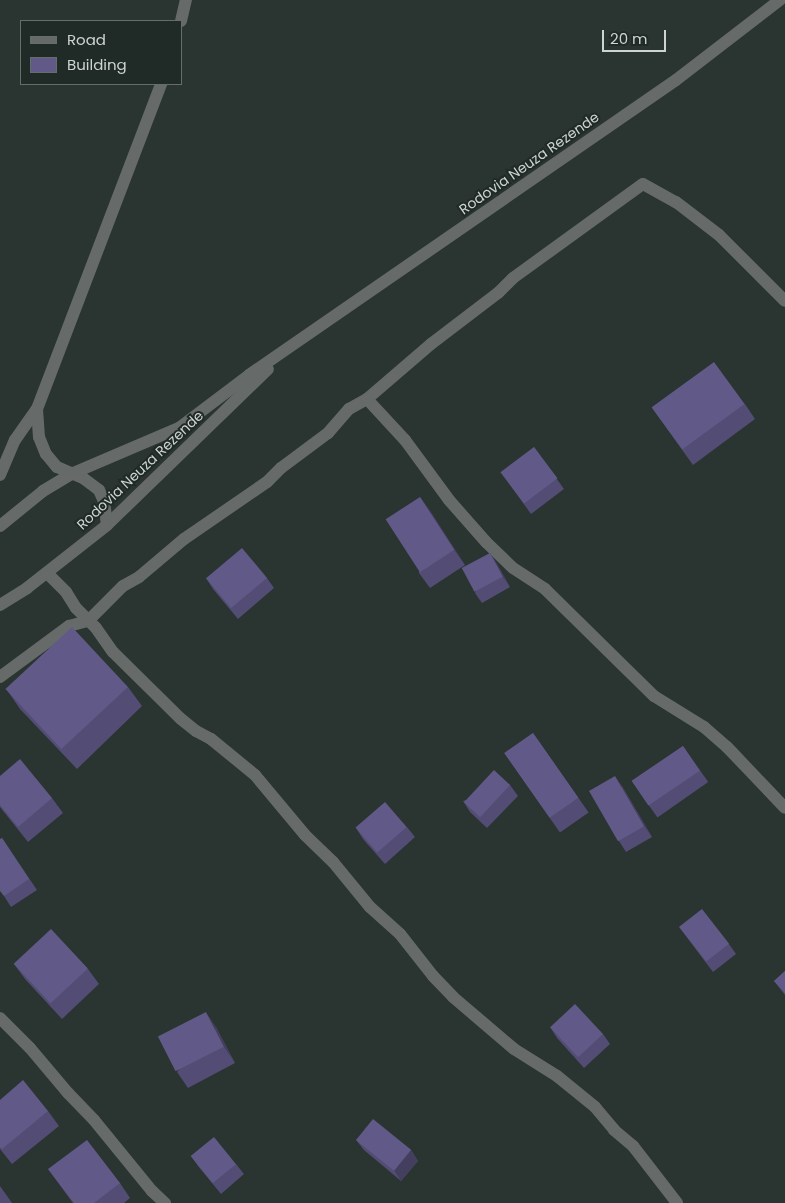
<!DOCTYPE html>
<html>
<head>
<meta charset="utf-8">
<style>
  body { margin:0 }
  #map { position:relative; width:785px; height:1203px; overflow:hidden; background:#2a3430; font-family:Poppins,sans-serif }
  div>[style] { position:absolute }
  .minor>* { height:12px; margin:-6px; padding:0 6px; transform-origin:6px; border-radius:6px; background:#666b69 }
  .wall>* { inset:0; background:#534d75; transform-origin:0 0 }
  .shaded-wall>* { inset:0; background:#443f5f }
  .building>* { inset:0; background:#615a88; transform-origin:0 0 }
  span { translate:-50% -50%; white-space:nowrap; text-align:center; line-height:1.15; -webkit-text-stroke:4px #202a26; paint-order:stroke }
  .street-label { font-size:14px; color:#ced4d1 }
  .legend { position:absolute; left:20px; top:20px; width:162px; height:65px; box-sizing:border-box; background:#202a26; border:1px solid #666e6a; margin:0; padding:6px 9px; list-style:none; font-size:15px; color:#ced4d1 }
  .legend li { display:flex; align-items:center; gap:10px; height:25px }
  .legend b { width:25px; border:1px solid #666e6a }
  .scale { position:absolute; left:602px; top:30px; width:64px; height:22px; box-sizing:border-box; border:2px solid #ced4d1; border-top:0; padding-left:6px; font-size:15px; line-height:18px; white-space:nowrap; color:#ced4d1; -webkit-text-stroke:4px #202a26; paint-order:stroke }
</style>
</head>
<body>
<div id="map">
  <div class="minor">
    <div style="left:181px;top:21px;width:22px;rotate:-77deg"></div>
    <div style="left:367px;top:399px;width:56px;rotate:47.2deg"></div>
    <div style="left:405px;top:440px;width:74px;rotate:53.7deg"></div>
    <div style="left:449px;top:500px;width:56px;rotate:48.6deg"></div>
    <div style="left:486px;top:542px;width:37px;rotate:44deg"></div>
    <div style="left:513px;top:568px;width:38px;rotate:33deg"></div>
    <div style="left:545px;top:589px;width:153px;rotate:44.5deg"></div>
    <div style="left:654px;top:696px;width:59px;rotate:31.8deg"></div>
    <div style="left:704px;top:727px;width:30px;rotate:41deg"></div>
    <div style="left:727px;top:747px;width:84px;rotate:46.4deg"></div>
    <div style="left:37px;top:409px;width:28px;rotate:86deg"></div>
    <div style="left:39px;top:437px;width:18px;rotate:68deg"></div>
    <div style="left:46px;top:454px;width:17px;rotate:50deg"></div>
    <div style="left:57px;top:467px;width:28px;rotate:23deg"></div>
    <div style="left:83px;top:478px;width:20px;rotate:37deg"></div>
    <div style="left:99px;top:490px;width:12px;rotate:66deg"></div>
    <div style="left:104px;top:501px;width:24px;rotate:83deg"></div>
    <div style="left:0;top:475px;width:38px;rotate:-67deg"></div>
    <div style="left:15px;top:440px;width:38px;rotate:-55deg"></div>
    <div style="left:37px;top:409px;width:348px;rotate:-69.1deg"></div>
    <div style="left:0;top:526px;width:55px;rotate:-39.1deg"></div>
    <div style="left:43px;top:491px;width:33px;rotate:-31deg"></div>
    <div style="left:71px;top:474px;width:117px;rotate:-23.1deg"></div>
    <div style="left:179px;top:428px;width:88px;rotate:-37.1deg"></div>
    <div style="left:249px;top:375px;width:519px;rotate:-34.64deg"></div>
    <div style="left:676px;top:80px;width:131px;rotate:-37.6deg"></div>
    <div style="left:47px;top:573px;width:27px;rotate:45deg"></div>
    <div style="left:66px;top:592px;width:19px;rotate:58deg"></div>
    <div style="left:76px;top:608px;width:28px;rotate:45deg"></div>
    <div style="left:96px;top:628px;width:29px;rotate:55deg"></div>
    <div style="left:113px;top:652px;width:95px;rotate:44.6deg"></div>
    <div style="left:181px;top:719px;width:19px;rotate:39deg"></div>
    <div style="left:196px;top:731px;width:17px;rotate:28deg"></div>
    <div style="left:211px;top:739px;width:57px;rotate:39.3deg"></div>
    <div style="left:255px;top:775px;width:78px;rotate:50.2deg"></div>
    <div style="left:305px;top:835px;width:39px;rotate:44deg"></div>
    <div style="left:333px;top:862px;width:58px;rotate:50.6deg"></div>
    <div style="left:370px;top:907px;width:40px;rotate:42deg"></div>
    <div style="left:400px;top:934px;width:53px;rotate:51.8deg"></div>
    <div style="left:433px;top:976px;width:29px;rotate:46deg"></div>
    <div style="left:453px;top:997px;width:80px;rotate:40.4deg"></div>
    <div style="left:514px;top:1049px;width:51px;rotate:32.1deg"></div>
    <div style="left:557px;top:1076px;width:49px;rotate:39.2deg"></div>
    <div style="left:595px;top:1107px;width:30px;rotate:50deg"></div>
    <div style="left:614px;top:1130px;width:25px;rotate:40deg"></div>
    <div style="left:633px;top:1146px;width:72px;rotate:52.3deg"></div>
    <div style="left:0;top:605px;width:32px;rotate:-32deg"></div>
    <div style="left:27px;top:588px;width:102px;rotate:-38.2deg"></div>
    <div style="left:107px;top:525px;width:224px;rotate:-44.1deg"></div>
    <div style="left:0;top:677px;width:86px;rotate:-36.5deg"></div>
    <div style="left:69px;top:626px;width:20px;rotate:-15deg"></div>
    <div style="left:88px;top:621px;width:49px;rotate:-45deg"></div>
    <div style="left:123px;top:586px;width:18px;rotate:-29deg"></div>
    <div style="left:139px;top:577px;width:59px;rotate:-40.2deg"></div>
    <div style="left:184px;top:539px;width:101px;rotate:-34.5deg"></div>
    <div style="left:267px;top:482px;width:20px;rotate:-45deg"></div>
    <div style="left:281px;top:468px;width:59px;rotate:-36.7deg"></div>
    <div style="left:328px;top:433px;width:32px;rotate:-49deg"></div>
    <div style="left:349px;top:409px;width:21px;rotate:-29deg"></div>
    <div style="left:367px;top:399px;width:84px;rotate:-40.7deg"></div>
    <div style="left:431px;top:344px;width:84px;rotate:-37.3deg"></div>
    <div style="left:498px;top:293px;width:21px;rotate:-45deg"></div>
    <div style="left:513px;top:278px;width:160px;rotate:-35.9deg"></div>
    <div style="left:643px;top:184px;width:38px;rotate:29deg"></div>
    <div style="left:676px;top:202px;width:54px;rotate:37.5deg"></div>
    <div style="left:719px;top:235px;width:93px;rotate:45deg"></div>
    <div style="left:0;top:1018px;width:42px;rotate:45deg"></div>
    <div style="left:30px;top:1048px;width:59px;rotate:49.8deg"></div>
    <div style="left:68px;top:1093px;width:37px;rotate:46deg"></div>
    <div style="left:94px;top:1120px;width:92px;rotate:50.8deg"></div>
    <div style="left:152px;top:1191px;width:18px;rotate:43deg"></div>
  </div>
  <div class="wall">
    <div style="clip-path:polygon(745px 404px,755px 419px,693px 465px,652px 408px)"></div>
    <div style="clip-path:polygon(534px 447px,564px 489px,531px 514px,508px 482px)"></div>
    <div style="clip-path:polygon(420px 497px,465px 565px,430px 588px,419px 573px)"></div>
    <div style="clip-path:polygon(490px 553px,497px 564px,510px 587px,482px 603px,475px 593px)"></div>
    <div style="clip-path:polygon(206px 578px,267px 578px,274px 588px,238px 619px,213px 589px)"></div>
    <div style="clip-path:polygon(128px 687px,142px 706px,77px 769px,20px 709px,7px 690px)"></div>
    <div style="left:533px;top:733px;width:97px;height:35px;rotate:55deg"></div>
    <div style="left:683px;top:746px;width:44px;height:62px;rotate:55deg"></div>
    <div style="clip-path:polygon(0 776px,52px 798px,63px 813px,28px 842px,0 807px)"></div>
    <div style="clip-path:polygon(510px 785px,518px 796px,487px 828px,470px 812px,463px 801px)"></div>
    <div style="clip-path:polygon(622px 786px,652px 837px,626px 852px,619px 841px)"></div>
    <div style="clip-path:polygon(407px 827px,415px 837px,385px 864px,363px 839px,356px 828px)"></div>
    <div style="clip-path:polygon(2px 838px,37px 890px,11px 907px,4px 896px)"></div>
    <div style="clip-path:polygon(679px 927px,729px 944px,736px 954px,713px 972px)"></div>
    <div style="clip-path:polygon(14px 964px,88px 969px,99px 984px,62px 1019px,25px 979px)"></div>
    <div style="clip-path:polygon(785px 971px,785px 995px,774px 981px)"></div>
    <div style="clip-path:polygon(216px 1027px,235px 1063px,188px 1088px,177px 1072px)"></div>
    <div style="clip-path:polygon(550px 1027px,603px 1034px,610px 1044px,584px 1068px,557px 1038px)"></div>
    <div style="clip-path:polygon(0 1100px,48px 1111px,59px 1126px,12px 1164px,0 1149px)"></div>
    <div style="clip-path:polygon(356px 1140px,411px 1150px,418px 1161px,401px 1181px,364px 1150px)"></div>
    <div style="clip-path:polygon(191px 1156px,236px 1164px,244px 1174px,221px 1194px,198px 1166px)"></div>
    <div style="clip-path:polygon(48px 1169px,120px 1183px,130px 1198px,124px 1203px,73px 1203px)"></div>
    <div style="clip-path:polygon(0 1186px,12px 1203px,0 1203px)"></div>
  </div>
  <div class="shaded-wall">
    <div style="clip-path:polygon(420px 497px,431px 512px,465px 565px,454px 550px)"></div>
    <div style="clip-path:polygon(490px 553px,497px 564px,510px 587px,503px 577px)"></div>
    <div style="clip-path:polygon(615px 776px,622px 786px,652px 837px,644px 826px)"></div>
    <div style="clip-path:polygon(206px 1012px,216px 1027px,235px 1063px,224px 1047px)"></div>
    <div style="clip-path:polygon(411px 1150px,418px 1161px,401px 1181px,394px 1170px)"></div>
  </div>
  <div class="building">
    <div style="left:714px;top:362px;width:52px;height:77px;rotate:54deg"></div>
    <div style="left:534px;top:447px;width:39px;height:42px;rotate:53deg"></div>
    <div style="left:420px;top:497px;width:63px;height:41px;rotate:57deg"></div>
    <div style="left:242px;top:548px;width:39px;height:47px;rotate:50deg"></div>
    <div style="left:490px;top:553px;width:27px;height:32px;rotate:62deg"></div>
    <div style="left:72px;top:627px;width:82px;height:91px;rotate:47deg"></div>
    <div style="left:533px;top:733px;width:79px;height:35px;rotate:55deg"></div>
    <div style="left:683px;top:746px;width:30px;height:62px;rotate:56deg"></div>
    <div style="clip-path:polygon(20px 759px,52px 798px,18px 827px,0 805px,0 776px)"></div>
    <div style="left:494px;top:770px;width:22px;height:44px;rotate:43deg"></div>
    <div style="left:615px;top:776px;width:58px;height:30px;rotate:60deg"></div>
    <div style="left:385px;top:802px;width:33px;height:39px;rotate:49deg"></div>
    <div style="clip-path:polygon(2px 838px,29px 879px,4px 896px,0 891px,0 839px)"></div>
    <div style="left:702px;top:909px;width:44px;height:29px;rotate:52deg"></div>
    <div style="left:51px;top:929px;width:54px;height:51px;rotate:47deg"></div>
    <div style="clip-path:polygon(785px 971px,785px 993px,774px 981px)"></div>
    <div style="left:575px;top:1004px;width:41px;height:34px;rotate:47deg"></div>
    <div style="left:206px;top:1012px;width:39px;height:54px;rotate:63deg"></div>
    <div style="clip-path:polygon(23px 1080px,48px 1111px,2px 1149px,0 1147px,0 1100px)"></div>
    <div style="left:373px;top:1119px;width:49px;height:27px;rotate:39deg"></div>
    <div style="left:214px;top:1137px;width:35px;height:30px;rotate:51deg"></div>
    <div style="clip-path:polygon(87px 1140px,120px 1183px,94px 1203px,74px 1203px,48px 1169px)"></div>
  </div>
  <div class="street-label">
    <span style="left:529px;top:163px;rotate:-35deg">Rodovia Neuza Rezende</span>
    <span style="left:140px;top:470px;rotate:-43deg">Rodovia Neuza Rezende</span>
  </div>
  <ul class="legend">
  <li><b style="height:6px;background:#666b69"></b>Road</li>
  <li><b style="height:14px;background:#615a88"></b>Building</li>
  </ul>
  <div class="scale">20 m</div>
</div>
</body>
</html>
